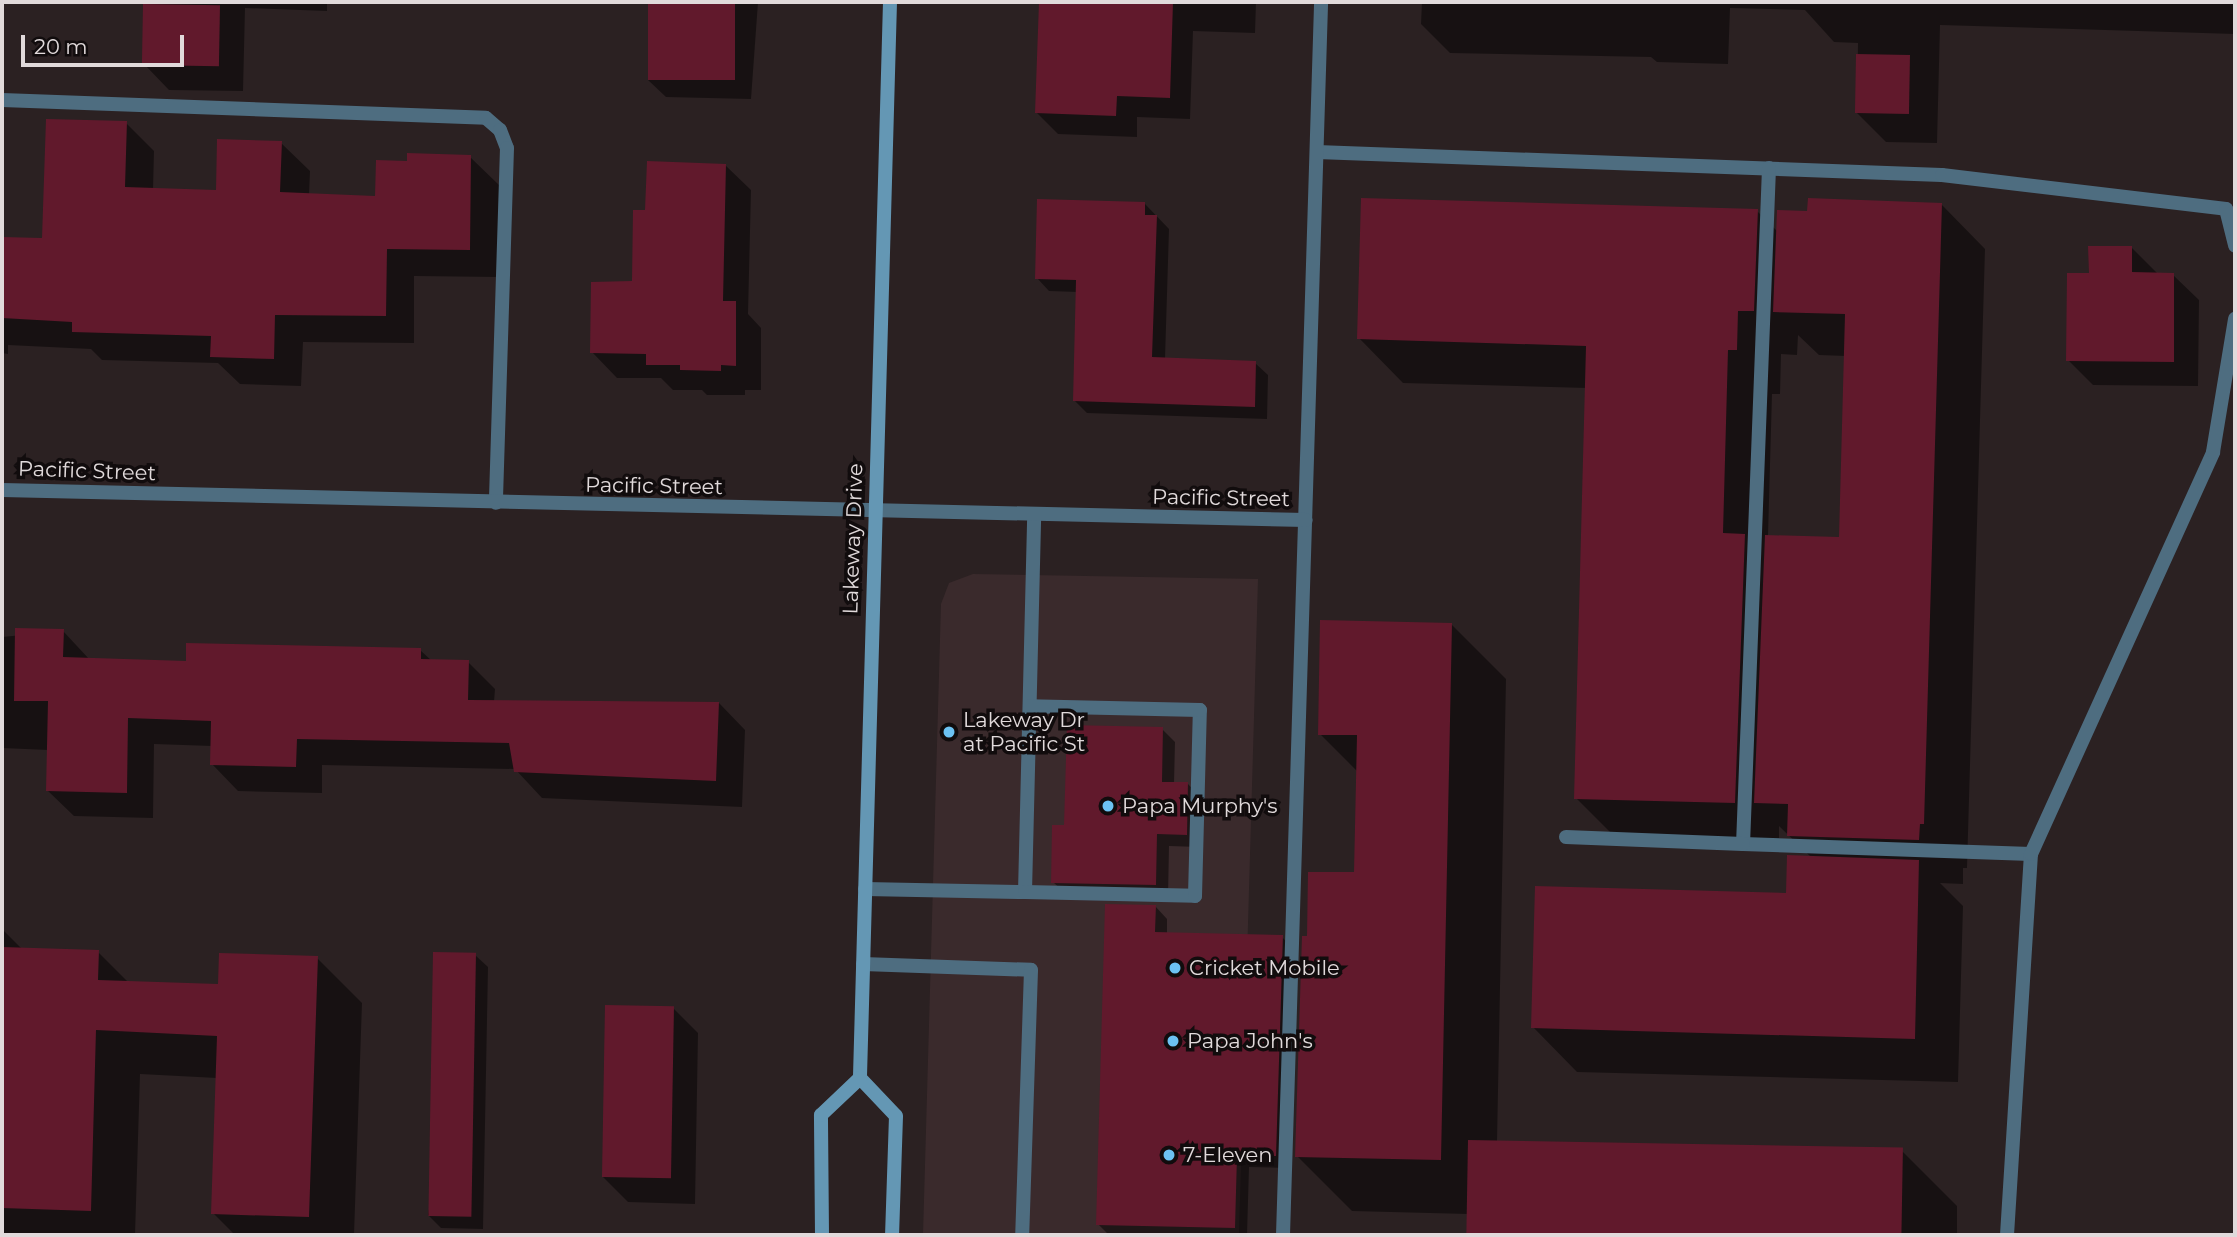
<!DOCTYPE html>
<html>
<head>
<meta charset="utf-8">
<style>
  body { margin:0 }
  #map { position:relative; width:2237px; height:1237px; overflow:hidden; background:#2b2122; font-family:Montserrat,sans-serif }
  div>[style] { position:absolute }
  .built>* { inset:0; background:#3a2a2c }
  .shadow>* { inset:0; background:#0007 }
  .building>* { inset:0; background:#61192c; transform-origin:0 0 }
  .lane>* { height:14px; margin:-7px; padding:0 7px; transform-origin:7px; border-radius:7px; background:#4e6d80 }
  .street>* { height:14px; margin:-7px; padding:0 7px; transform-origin:7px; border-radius:7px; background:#4e6d80 }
  .secondary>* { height:14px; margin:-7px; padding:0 7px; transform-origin:7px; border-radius:7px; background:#6497b4 }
  .dots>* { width:19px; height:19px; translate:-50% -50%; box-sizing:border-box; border:4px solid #110c0d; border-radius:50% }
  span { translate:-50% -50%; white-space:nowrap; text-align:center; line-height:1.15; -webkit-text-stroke:7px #110c0d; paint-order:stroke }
  .street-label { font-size:21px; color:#e1dadb }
  .poi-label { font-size:21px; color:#e1dadb }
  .left { translate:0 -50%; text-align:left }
  .frame { position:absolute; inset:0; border:4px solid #e1dadb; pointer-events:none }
  .scale { position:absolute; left:21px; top:35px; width:163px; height:32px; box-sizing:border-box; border:4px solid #e1dadb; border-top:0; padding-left:9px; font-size:21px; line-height:24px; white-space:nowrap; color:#e1dadb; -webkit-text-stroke:5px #110c0d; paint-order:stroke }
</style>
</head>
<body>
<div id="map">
  <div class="built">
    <div style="clip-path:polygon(973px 574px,1258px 579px,1239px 1235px,923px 1235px,941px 604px,949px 583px)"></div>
  </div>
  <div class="shadow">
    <div style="clip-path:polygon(145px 2px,327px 2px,327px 11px,245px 8px,243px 91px,169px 90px,144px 64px)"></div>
    <div style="clip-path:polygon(650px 2px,758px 2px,751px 99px,666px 97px,648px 80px)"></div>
    <div style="clip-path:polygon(1040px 2px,1256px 2px,1255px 33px,1193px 31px,1190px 119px,1137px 117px,1137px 137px,1058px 134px,1037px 113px)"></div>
    <div style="clip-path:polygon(1422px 2px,2235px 2px,2235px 34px,1940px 25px,1937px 143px,1886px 142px,1857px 113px,1858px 43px,1834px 42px,1805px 10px,1730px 8px,1728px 64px,1657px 62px,1651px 57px,1450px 53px,1421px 24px)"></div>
    <div style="clip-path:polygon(126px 123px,154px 151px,153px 190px,217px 192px,281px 143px,310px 171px,309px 195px,377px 198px,409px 163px,470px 157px,499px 185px,498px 277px,414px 276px,414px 343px,303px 342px,301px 386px,240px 384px,218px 363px,102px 360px,91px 349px,8px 345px,8px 354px,2px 353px,2px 239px,44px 240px)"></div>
    <div style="clip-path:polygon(725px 165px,751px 190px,748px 314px,761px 328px,761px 390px,745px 390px,745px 395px,707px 395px,702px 390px,673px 390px,661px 378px,617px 378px,592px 352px,634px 283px,647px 212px)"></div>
    <div style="clip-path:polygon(1145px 204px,1169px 229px,1165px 359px,1255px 363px,1268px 375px,1267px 419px,1087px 413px,1074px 400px,1078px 292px,1049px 291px,1037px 278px)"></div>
    <div style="clip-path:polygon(evenodd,1941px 204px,1985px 249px,1967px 868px,1963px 868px,1963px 884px,1940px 883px,1963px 906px,1958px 1082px,1577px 1072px,1533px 1027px,1787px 895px,1812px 858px,1779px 826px,1779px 846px,1620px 842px,1576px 798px,1587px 388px,1403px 383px,1359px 338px,1757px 211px,1778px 232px,1809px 213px,1941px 204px,1798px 335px,1819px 355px,1846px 356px,1841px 539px,1768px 536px,1772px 394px,1780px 394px,1781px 354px,1797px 355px,1798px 335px)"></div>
    <div style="clip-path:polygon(2132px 248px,2158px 274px,2173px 275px,2199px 300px,2198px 386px,2093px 385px,2068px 360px,2090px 275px)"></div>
    <div style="clip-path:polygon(1451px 624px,1506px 679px,1497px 1142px,1902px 1151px,1957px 1206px,1957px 1235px,1468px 1235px,1468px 1214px,1352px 1211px,1297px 1156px,1309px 938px,1355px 874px,1358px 772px,1320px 734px)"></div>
    <div style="clip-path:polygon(63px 631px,90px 660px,187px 662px,420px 650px,432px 661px,468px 662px,495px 689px,494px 702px,719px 703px,745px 730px,742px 807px,542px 798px,515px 769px,322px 765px,322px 793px,238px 791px,212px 764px,212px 746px,154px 744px,153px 818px,74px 816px,47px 790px,48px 750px,2px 748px,2px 637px)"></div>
    <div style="clip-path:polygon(1162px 729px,1175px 742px,1174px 784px,1188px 784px,1200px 797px,1199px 847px,1169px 846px,1168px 897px,1066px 894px,1053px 882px,1066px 827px)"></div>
    <div style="clip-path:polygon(1155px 906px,1167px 919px,1167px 934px,1282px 937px,1294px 950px,1288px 1168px,1249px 1167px,1247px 1235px,1109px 1235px,1098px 1224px)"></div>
    <div style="clip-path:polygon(2px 929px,22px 949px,98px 952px,129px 983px,220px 986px,317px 958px,362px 1003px,354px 1235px,235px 1235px,213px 1213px,217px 1078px,140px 1074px,135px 1235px,2px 1235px)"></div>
    <div style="clip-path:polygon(475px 955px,488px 967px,483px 1229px,441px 1228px,428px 1215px)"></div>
    <div style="clip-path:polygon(673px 1008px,698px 1033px,695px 1204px,628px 1202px,603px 1177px)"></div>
  </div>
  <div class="building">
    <div style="left:648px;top:2px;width:87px;height:78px"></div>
    <div style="clip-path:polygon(1039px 2px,1173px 2px,1170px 98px,1117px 96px,1116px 116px,1035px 113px)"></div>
    <div style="left:143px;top:4px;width:77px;height:61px;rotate:1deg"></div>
    <div style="left:1856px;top:54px;width:54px;height:59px;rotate:1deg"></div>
    <div style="clip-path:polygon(46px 119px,127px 121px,125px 187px,216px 190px,217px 139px,282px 141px,280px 192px,375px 196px,376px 160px,407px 161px,407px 153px,471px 155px,470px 250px,387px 249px,386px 316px,275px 315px,274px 359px,210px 357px,211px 336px,72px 332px,72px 322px,2px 318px,2px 237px,42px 238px)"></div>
    <div style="clip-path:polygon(647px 161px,726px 164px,723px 301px,736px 301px,736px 366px,721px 365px,721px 371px,680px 370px,680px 365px,646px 365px,646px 354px,590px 353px,591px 282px,632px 281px,633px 210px,645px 210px)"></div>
    <div style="clip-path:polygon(1361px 198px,1758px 209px,1754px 311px,1738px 311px,1737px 350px,1728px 350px,1723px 533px,1745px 534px,1735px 803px,1574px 799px,1586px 346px,1357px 339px)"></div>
    <div style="clip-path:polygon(1808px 198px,1942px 203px,1924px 824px,1920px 824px,1919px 840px,1787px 836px,1788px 804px,1754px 803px,1765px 535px,1839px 537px,1845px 314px,1773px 312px,1777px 210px,1807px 211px)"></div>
    <div style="clip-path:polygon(1037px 199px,1145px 202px,1145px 215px,1157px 215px,1152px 357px,1256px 361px,1255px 407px,1073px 401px,1076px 280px,1035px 279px)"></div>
    <div style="clip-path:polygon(2088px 246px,2132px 246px,2132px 272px,2174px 273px,2174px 362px,2066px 361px,2067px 273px,2089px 273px)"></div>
    <div style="clip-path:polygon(1320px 620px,1452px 623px,1441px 1160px,1295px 1157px,1302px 936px,1307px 936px,1308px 872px,1354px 872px,1357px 735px,1318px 735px)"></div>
    <div style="clip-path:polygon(15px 628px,64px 629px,63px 657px,186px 661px,186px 643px,421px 648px,421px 659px,469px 660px,468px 700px,719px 702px,716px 781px,514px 772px,509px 743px,297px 739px,296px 767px,210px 765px,211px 721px,128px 718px,127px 793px,46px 791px,48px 701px,14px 701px)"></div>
    <div style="clip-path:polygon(1067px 725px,1163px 727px,1162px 782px,1188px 782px,1187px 835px,1157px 834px,1156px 885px,1051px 883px,1052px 825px,1064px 825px)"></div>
    <div style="clip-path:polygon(1787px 855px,1919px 860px,1915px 1039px,1531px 1028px,1535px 886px,1786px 893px)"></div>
    <div style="clip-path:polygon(1105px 904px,1156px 905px,1155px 932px,1283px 935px,1276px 1156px,1237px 1156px,1235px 1228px,1096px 1225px)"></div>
    <div style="clip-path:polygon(2px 947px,99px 950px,98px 980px,218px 984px,219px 953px,318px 956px,309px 1217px,211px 1214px,217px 1036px,96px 1030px,91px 1211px,2px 1208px)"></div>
    <div style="left:433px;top:952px;width:43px;height:264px;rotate:1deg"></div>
    <div style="left:605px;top:1005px;width:69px;height:172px;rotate:1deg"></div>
    <div style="left:1468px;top:1140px;width:435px;height:95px;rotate:1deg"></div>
  </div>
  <div class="lane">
    <div style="left:2px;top:100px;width:484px;rotate:2.1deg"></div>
    <div style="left:486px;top:118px;width:18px;rotate:41deg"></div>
    <div style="left:500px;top:130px;width:19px;rotate:69deg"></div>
    <div style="left:507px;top:148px;width:355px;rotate:91.8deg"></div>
    <div style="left:1317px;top:152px;width:625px;rotate:2.11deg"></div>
    <div style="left:1942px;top:175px;width:286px;rotate:6.8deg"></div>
    <div style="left:2226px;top:209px;width:38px;rotate:76deg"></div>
    <div style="left:1769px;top:168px;width:676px;rotate:92.2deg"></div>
    <div style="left:1743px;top:844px;width:288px;rotate:2deg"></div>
    <div style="left:1566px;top:837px;width:177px;rotate:2.3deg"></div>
    <div style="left:865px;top:889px;width:160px;rotate:1.1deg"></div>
    <div style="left:1025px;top:892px;width:375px;rotate:-88.6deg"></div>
    <div style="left:1025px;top:892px;width:170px;rotate:1.3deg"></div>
    <div style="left:1195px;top:896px;width:186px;rotate:-88.5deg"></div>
    <div style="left:1200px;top:710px;width:170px;rotate:-178.7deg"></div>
    <div style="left:863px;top:964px;width:168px;rotate:2deg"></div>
    <div style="left:1031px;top:970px;width:265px;rotate:91.9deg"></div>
    <div style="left:1283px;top:1235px;width:1234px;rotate:-88.23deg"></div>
    <div style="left:2007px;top:1235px;width:382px;rotate:-86.4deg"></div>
    <div style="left:2031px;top:854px;width:441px;rotate:-65.6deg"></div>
    <div style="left:2213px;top:452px;width:135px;rotate:-80.6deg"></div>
  </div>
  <div class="street">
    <div style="left:2px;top:490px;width:1304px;rotate:1.32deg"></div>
  </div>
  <div class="secondary">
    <div style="left:890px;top:2px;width:1076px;rotate:91.6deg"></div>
    <div style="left:860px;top:1078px;width:52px;rotate:46.5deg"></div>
    <div style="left:896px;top:1116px;width:119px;rotate:91.9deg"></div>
    <div style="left:822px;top:1235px;width:120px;rotate:-90.5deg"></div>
    <div style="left:821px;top:1115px;width:54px;rotate:-43.5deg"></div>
  </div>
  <div class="dots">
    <div style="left:949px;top:732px;background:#6cc2f3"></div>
    <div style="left:1108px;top:806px;background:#6cc2f3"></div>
    <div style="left:1175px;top:968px;background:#6cc2f3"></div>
    <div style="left:1173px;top:1041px;background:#6cc2f3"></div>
    <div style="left:1169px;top:1155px;background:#6cc2f3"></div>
  </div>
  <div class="street-label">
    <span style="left:87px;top:471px;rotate:2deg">Pacific Street</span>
    <span style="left:654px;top:486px;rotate:1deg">Pacific Street</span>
    <span style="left:1221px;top:498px;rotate:1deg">Pacific Street</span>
    <span style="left:853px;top:539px;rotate:-88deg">Lakeway Drive</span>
  </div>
  <div class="poi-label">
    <span class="left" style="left:963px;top:732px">Lakeway Dr<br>at Pacific St</span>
    <span class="left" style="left:1122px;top:806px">Papa Murphy's</span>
    <span class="left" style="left:1189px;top:968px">Cricket Mobile</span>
    <span class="left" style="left:1187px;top:1041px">Papa John's</span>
    <span class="left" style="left:1183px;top:1155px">7-Eleven</span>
  </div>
  <div class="frame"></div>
  <div class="scale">20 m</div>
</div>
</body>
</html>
